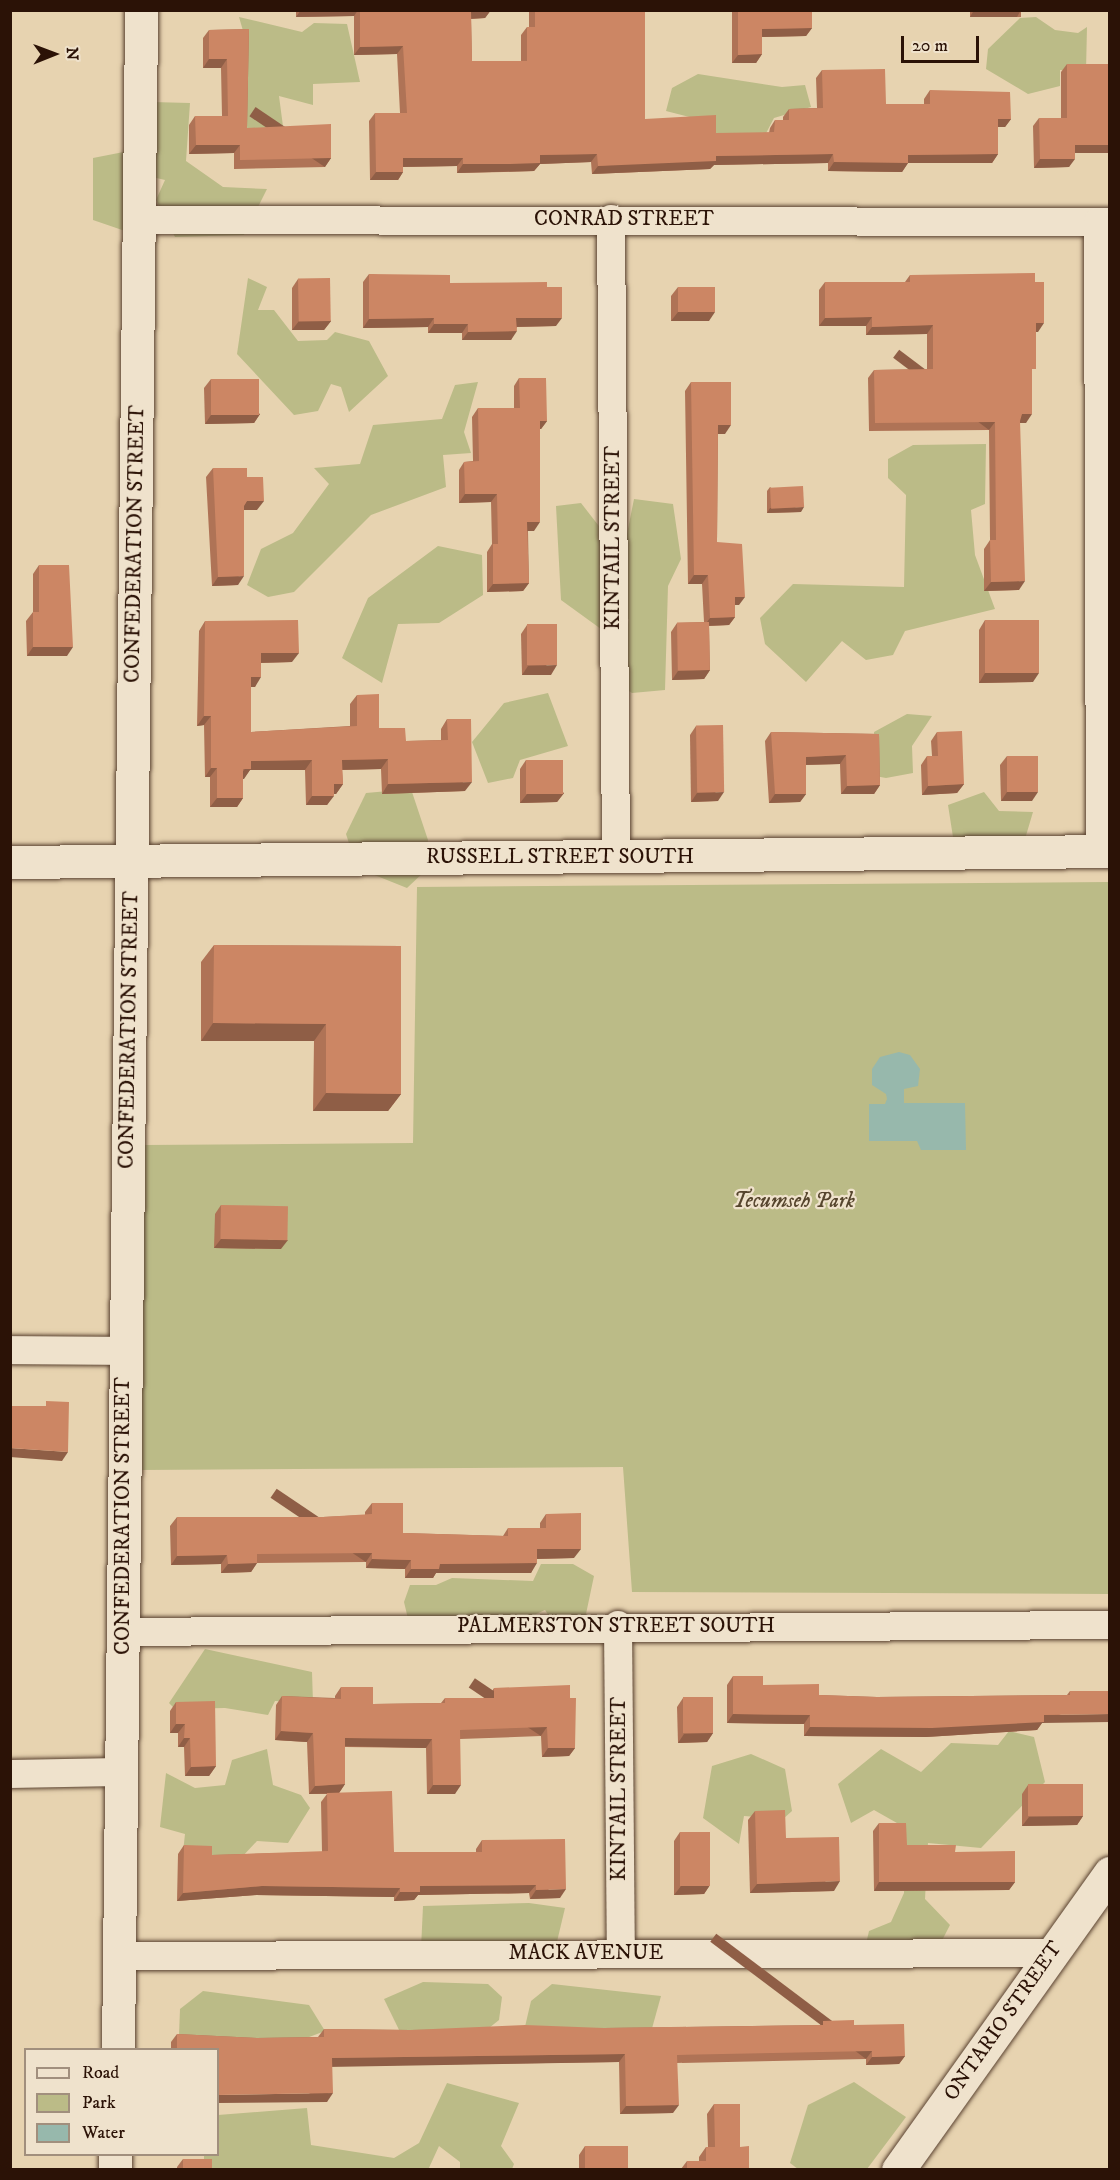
<!DOCTYPE html>
<html>
<head>
<meta charset="utf-8">
<style>
  body { margin:0 }
  #map { position:relative; width:1120px; height:2180px; overflow:hidden; background:#e7d3b0; font-family:"IM FELL DW Pica",serif }
  div>[style] { position:absolute }
  .green>* { inset:0; background:#bbbb87 }
  .water>* { inset:0; background:#97b8ac }
  .roads { filter:drop-shadow(0 0 2px #5a4230) drop-shadow(0 0 2px #5a4230) }
  .minor>* { height:28px; margin:-14px; padding:0 14px; transform-origin:14px; border-radius:14px; background:#efe2cc }
  .tertiary>* { height:33px; margin:-16.5px; padding:0 16.5px; transform-origin:16.5px; border-radius:16.5px; background:#efe2cc }
  .secondary>* { height:33px; margin:-16.5px; padding:0 16.5px; transform-origin:16.5px; border-radius:16.5px; background:#efe2cc }
  .wall>* { inset:0; background:#af7356; transform-origin:0 0 }
  .shaded-wall>* { inset:0; background:#8f5e46; transform-origin:0 0 }
  .building>* { inset:0; background:#cc8664; transform-origin:0 0 }
  span { translate:-50% -50%; white-space:nowrap; text-align:center; line-height:1.15; -webkit-text-stroke:4.5px #efe2cc; paint-order:stroke }
  .street-label { font-size:21px; color:#2b1206 }
  .park-label { font-size:21px; color:#56452d; font-style:italic }
  .frame { position:absolute; inset:0; border:12px solid #2b1206; pointer-events:none }
  .legend { position:absolute; left:24px; top:2048px; width:195px; height:108px; box-sizing:border-box; background:#efe2cc; border:2px solid #a18f7d; margin:0; padding:8px 10px; list-style:none; font-size:18px; color:#2b1206 }
  .legend li { display:flex; align-items:center; gap:12px; height:30px }
  .legend b { width:30px; border:2px solid #a18f7d }
  .north { position:absolute; left:24px; top:24px; width:60px; height:60px; -webkit-text-stroke:4px #efe2cc; paint-order:stroke; rotate:89deg; font-size:16px; font-weight:700; line-height:24px; text-align:center; color:#2b1206 }
  .north::after { content:''; display:block; margin:auto; width:21px; height:27px; background:#2b1206; clip-path:polygon(50% 0,100% 100%,50% 72%,0 100%) }
  .scale { position:absolute; left:901px; top:36px; width:78px; height:27px; box-sizing:border-box; border:3px solid #2b1206; border-top:0; padding-left:8px; font-size:18px; line-height:21px; white-space:nowrap; color:#2b1206; -webkit-text-stroke:4px #efe2cc; paint-order:stroke }
</style>
</head>
<body>
<div id="map">
  <div class="green">
    <div style="clip-path:polygon(239px 17px,302px 32px,314px 23px,347px 24px,360px 82px,313px 84px,313px 105px,279px 96px,284px 134px,243px 134px,246px 41px)"></div>
    <div style="clip-path:polygon(1036px 17px,1055px 30px,1078px 33px,1087px 27px,1086px 71px,1060px 70px,1060px 86px,1028px 94px,986px 69px,988px 49px,1020px 18px)"></div>
    <div style="clip-path:polygon(698px 74px,782px 87px,805px 85px,811px 107px,774px 118px,762px 141px,715px 139px,713px 123px,666px 111px,672px 88px)"></div>
    <div style="clip-path:polygon(152px 102px,190px 103px,186px 161px,223px 187px,267px 189px,244px 235px,175px 237px,156px 200px,165px 180px,148px 176px,128px 232px,93px 220px,93px 158px,144px 148px)"></div>
    <div style="clip-path:polygon(248px 278px,267px 287px,258px 310px,274px 310px,298px 341px,327px 340px,335px 332px,369px 341px,388px 376px,349px 412px,341px 387px,331px 384px,318px 411px,294px 415px,237px 354px)"></div>
    <div style="clip-path:polygon(478px 382px,464px 432px,471px 453px,443px 455px,446px 487px,371px 515px,294px 592px,268px 597px,247px 585px,261px 549px,293px 533px,329px 484px,314px 468px,360px 464px,373px 425px,442px 419px,455px 385px)"></div>
    <div style="clip-path:polygon(986px 444px,985px 504px,971px 510px,975px 555px,995px 609px,905px 631px,893px 655px,866px 660px,842px 641px,806px 682px,765px 644px,760px 618px,793px 584px,904px 587px,906px 495px,888px 478px,888px 459px,913px 445px)"></div>
    <div style="clip-path:polygon(634px 499px,673px 504px,681px 559px,668px 586px,665px 690px,632px 693px,607px 677px,624px 648px,629px 619px,601px 629px,561px 600px,556px 506px,581px 503px,609px 539px,626px 539px)"></div>
    <div style="clip-path:polygon(438px 546px,482px 555px,483px 595px,439px 623px,398px 624px,382px 683px,342px 658px,368px 598px)"></div>
    <div style="clip-path:polygon(548px 693px,568px 746px,520px 760px,513px 778px,488px 783px,472px 742px,504px 703px)"></div>
    <div style="clip-path:polygon(907px 714px,932px 716px,912px 746px,913px 773px,886px 778px,875px 776px,874px 732px)"></div>
    <div style="clip-path:polygon(411px 789px,428px 840px,425px 871px,407px 888px,357px 868px,346px 834px,366px 793px)"></div>
    <div style="clip-path:polygon(984px 792px,999px 811px,1033px 812px,1022px 849px,955px 850px,948px 805px)"></div>
    <div style="clip-path:polygon(1109px 882px,1109px 1594px,632px 1592px,623px 1467px,140px 1470px,145px 1145px,413px 1143px,417px 887px)"></div>
    <div style="clip-path:polygon(541px 1564px,573px 1564px,594px 1576px,582px 1633px,559px 1631px,545px 1610px,536px 1614px,525px 1636px,409px 1623px,404px 1602px,410px 1585px,436px 1585px,452px 1578px,533px 1581px)"></div>
    <div style="clip-path:polygon(205px 1649px,312px 1672px,313px 1703px,275px 1701px,268px 1715px,225px 1708px,175px 1709px,169px 1703px)"></div>
    <div style="clip-path:polygon(1009px 1731px,1034px 1737px,1045px 1782px,981px 1848px,928px 1843px,925px 1899px,950px 1925px,934px 1956px,866px 1944px,869px 1931px,891px 1922px,904px 1893px,904px 1827px,874px 1810px,851px 1823px,838px 1784px,881px 1749px,921px 1772px,951px 1743px,998px 1745px)"></div>
    <div style="clip-path:polygon(267px 1749px,273px 1785px,301px 1795px,310px 1808px,288px 1843px,257px 1841px,241px 1858px,183px 1852px,185px 1834px,160px 1827px,166px 1773px,195px 1788px,225px 1785px,232px 1760px)"></div>
    <div style="clip-path:polygon(751px 1754px,785px 1769px,792px 1811px,783px 1819px,744px 1816px,739px 1844px,703px 1818px,712px 1766px)"></div>
    <div style="clip-path:polygon(529px 1903px,565px 1908px,555px 1950px,421px 1949px,423px 1906px)"></div>
    <div style="clip-path:polygon(423px 1982px,488px 1984px,502px 1997px,499px 2020px,484px 2032px,401px 2034px,384px 1999px)"></div>
    <div style="clip-path:polygon(552px 1984px,661px 1996px,651px 2032px,524px 2031px,531px 2001px)"></div>
    <div style="clip-path:polygon(203px 1991px,309px 2005px,325px 2031px,296px 2042px,179px 2036px,180px 2009px)"></div>
    <div style="clip-path:polygon(854px 2082px,906px 2117px,867px 2169px,798px 2169px,790px 2163px,808px 2105px)"></div>
    <div style="clip-path:polygon(447px 2083px,519px 2103px,501px 2146px,514px 2164px,512px 2169px,460px 2169px,460px 2162px,439px 2146px,428px 2170px,213px 2169px,204px 2164px,204px 2155px,218px 2154px,218px 2115px,307px 2108px,311px 2145px,394px 2158px,419px 2143px)"></div>
  </div>
  <div class="water">
    <div style="clip-path:polygon(899px 1052px,910px 1055px,920px 1069px,918px 1086px,904px 1089px,904px 1103px,965px 1103px,966px 1150px,921px 1150px,917px 1141px,869px 1141px,869px 1104px,885px 1104px,887px 1099px,886px 1094px,872px 1085px,872px 1069px,880px 1057px)"></div>
  </div>
  <div class="roads">
    <div class="minor">
      <div style="left:611px;top:219px;width:638px;rotate:89.55deg"></div>
      <div style="left:138px;top:220px;width:972px;rotate:0.12deg"></div>
      <div style="left:1098px;top:222px;width:629px;rotate:89.82deg"></div>
      <div style="left:10px;top:1350px;width:114px;rotate:0.5deg"></div>
      <div style="left:618px;top:1625px;width:327px;rotate:89.5deg"></div>
      <div style="left:122px;top:1632px;width:988px;rotate:-0.41deg"></div>
      <div style="left:10px;top:1774px;width:109px;rotate:-1.1deg"></div>
      <div style="left:120px;top:1956px;width:932px;rotate:-0.18deg"></div>
    </div>
    <div class="tertiary">
      <div style="left:10px;top:862px;width:1100px;rotate:-0.57deg"></div>
      <div style="left:898px;top:2170px;width:365px;rotate:-54.5deg"></div>
    </div>
    <div class="secondary">
      <div style="left:118px;top:2050px;width:2040px;rotate:-89.35deg"></div>
      <div style="left:115px;top:2170px;width:16px;rotate:-90deg"></div>
    </div>
  </div>
  <div class="wall">
    <div style="clip-path:polygon(296px 10px,491px 10px,485px 18px,471px 19px,472px 61px,521px 61px,521px 35px,527px 27px,529px 27px,529px 10px,645px 10px,645px 119px,716px 133px,769px 133px,770px 128px,775px 120px,783px 120px,783px 117px,789px 109px,817px 108px,816px 78px,822px 70px,886px 104px,924px 104px,924px 99px,930px 90px,1011px 119px,1005px 127px,998px 127px,998px 154px,992px 163px,908px 163px,902px 172px,828px 171px,828px 163px,714px 165px,710px 169px,592px 174px,591px 162px,540px 164px,534px 171px,504px 172px,457px 173px,457px 166px,403px 167px,403px 172px,398px 180px,370px 180px,369px 121px,375px 113px,400px 113px,397px 54px,354px 55px,354px 16px,296px 17px)"></div>
    <div style="clip-path:polygon(732px 10px,812px 10px,812px 28px,806px 36px,762px 37px,762px 54px,756px 63px,732px 63px)"></div>
    <div style="left:970px;top:10px;width:51px;height:7px"></div>
    <div style="clip-path:polygon(249px 29px,247px 128px,331px 158px,325px 167px,234px 169px,234px 153px,189px 154px,189px 125px,195px 116px,222px 116px,221px 68px,203px 68px,203px 38px,209px 30px)"></div>
    <div style="clip-path:polygon(1067px 64px,1075px 153px,1069px 167px,1034px 168px,1033px 126px,1039px 118px,1061px 118px,1061px 72px)"></div>
    <div style="clip-path:polygon(369px 274px,450px 283px,547px 287px,556px 326px,517px 327px,511px 340px,462px 340px,462px 333px,428px 333px,428px 327px,363px 328px,363px 282px)"></div>
    <div style="clip-path:polygon(910px 275px,1035px 282px,1038px 332px,1036px 332px,1026px 423px,1020px 423px,1019px 590px,984px 591px,984px 549px,990px 540px,989px 430px,869px 431px,868px 378px,874px 370px,927px 369px,927px 334px,866px 335px,866px 326px,819px 326px,819px 290px,825px 282px,905px 282px)"></div>
    <div style="clip-path:polygon(298px 279px,331px 321px,324px 330px,292px 330px,292px 288px)"></div>
    <div style="clip-path:polygon(678px 287px,709px 321px,671px 321px,671px 296px)"></div>
    <div style="clip-path:polygon(519px 378px,547px 421px,541px 429px,540px 429px,534px 531px,528px 531px,529px 583px,523px 591px,487px 592px,487px 552px,492px 544px,491px 502px,459px 503px,459px 470px,464px 462px,473px 461px,472px 417px,478px 408px,514px 408px,514px 386px)"></div>
    <div style="clip-path:polygon(211px 379px,260px 414px,254px 423px,205px 424px,204px 388px)"></div>
    <div style="clip-path:polygon(691px 382px,725px 434px,718px 434px,717px 542px,739px 605px,735px 605px,735px 617px,729px 625px,709px 626px,710px 670px,704px 679px,672px 680px,671px 632px,677px 623px,704px 622px,702px 584px,688px 584px,685px 391px)"></div>
    <div style="clip-path:polygon(213px 468px,247px 477px,257px 510px,244px 510px,238px 585px,212px 586px,206px 477px)"></div>
    <div style="clip-path:polygon(770px 487px,801px 512px,767px 513px,767px 491px)"></div>
    <div style="clip-path:polygon(39px 565px,67px 656px,27px 656px,26px 621px,33px 612px,33px 574px)"></div>
    <div style="clip-path:polygon(985px 620px,1033px 682px,979px 683px,979px 630px)"></div>
    <div style="clip-path:polygon(205px 621px,292px 662px,261px 663px,255px 687px,251px 687px,251px 732px,350px 726px,350px 704px,357px 695px,379px 728px,406px 741px,441px 740px,441px 729px,447px 719px,465px 791px,382px 794px,381px 769px,342px 770px,343px 784px,336px 794px,334px 794px,327px 805px,306px 805px,305px 770px,250px 770px,243px 779px,243px 798px,237px 807px,210px 807px,210px 777px,205px 777px,204px 725px,197px 726px,199px 631px)"></div>
    <div style="clip-path:polygon(527px 625px,551px 675px,522px 675px,521px 634px)"></div>
    <div style="clip-path:polygon(696px 726px,718px 801px,691px 802px,690px 735px)"></div>
    <div style="clip-path:polygon(771px 732px,879px 734px,880px 785px,874px 794px,841px 794px,840px 764px,806px 765px,806px 794px,800px 802px,769px 803px,765px 741px)"></div>
    <div style="clip-path:polygon(937px 732px,964px 784px,957px 793px,922px 795px,921px 765px,927px 756px,932px 756px,931px 741px)"></div>
    <div style="clip-path:polygon(1007px 756px,1032px 801px,1001px 801px,1000px 765px)"></div>
    <div style="clip-path:polygon(526px 760px,564px 793px,557px 802px,520px 803px,520px 769px)"></div>
    <div style="clip-path:polygon(214px 945px,401px 946px,401px 1094px,388px 1111px,313px 1111px,314px 1041px,201px 1041px,201px 962px)"></div>
    <div style="clip-path:polygon(221px 1205px,281px 1249px,214px 1248px,215px 1214px)"></div>
    <div style="clip-path:polygon(372px 1503px,403px 1533px,503px 1536px,508px 1528px,540px 1528px,540px 1523px,546px 1514px,574px 1558px,537px 1559px,531px 1573px,436px 1573px,433px 1578px,405px 1578px,405px 1569px,366px 1568px,366px 1562px,257px 1563px,251px 1572px,221px 1573px,221px 1564px,171px 1565px,170px 1526px,177px 1517px,323px 1517px,365px 1515px,365px 1512px)"></div>
    <div style="clip-path:polygon(733px 1676px,763px 1685px,819px 1695px,877px 1697px,1067px 1695px,1070px 1691px,1110px 1691px,1042px 1723px,1037px 1730px,926px 1737px,804px 1736px,804px 1724px,727px 1723px,727px 1685px)"></div>
    <div style="clip-path:polygon(341px 1687px,373px 1704px,441px 1703px,445px 1698px,488px 1698px,494px 1688px,570px 1698px,575px 1748px,569px 1756px,542px 1757px,541px 1736px,460px 1739px,455px 1794px,427px 1794px,426px 1748px,345px 1747px,345px 1784px,339px 1793px,394px 1852px,476px 1852px,476px 1849px,482px 1840px,560px 1898px,530px 1899px,529px 1893px,418px 1895px,414px 1900px,394px 1901px,394px 1897px,256px 1895px,177px 1901px,178px 1854px,184px 1845px,212px 1855px,322px 1852px,321px 1802px,327px 1794px,309px 1794px,307px 1742px,275px 1740px,276px 1705px,282px 1696px,335px 1698px,335px 1696px)"></div>
    <div style="clip-path:polygon(683px 1698px,713px 1733px,707px 1742px,678px 1743px,677px 1707px)"></div>
    <div style="clip-path:polygon(176px 1702px,216px 1766px,209px 1776px,185px 1776px,184px 1747px,178px 1747px,178px 1733px,170px 1733px,170px 1711px)"></div>
    <div style="clip-path:polygon(1028px 1785px,1083px 1816px,1077px 1825px,1022px 1826px,1022px 1794px)"></div>
    <div style="clip-path:polygon(755px 1811px,786px 1838px,834px 1891px,750px 1893px,748px 1820px)"></div>
    <div style="clip-path:polygon(879px 1823px,907px 1845px,955px 1852px,1015px 1882px,1009px 1890px,874px 1891px,873px 1831px)"></div>
    <div style="clip-path:polygon(680px 1832px,710px 1885px,704px 1894px,674px 1895px,674px 1841px)"></div>
    <div style="clip-path:polygon(823px 2021px,854px 2025px,905px 2056px,899px 2064px,866px 2065px,866px 2059px,677px 2063px,673px 2113px,620px 2114px,619px 2062px,332px 2066px,327px 2102px,218px 2049px,171px 2049px,171px 2042px,177px 2034px,257px 2038px,318px 2037px,324px 2029px,410px 2030px,604px 2028px,820px 2025px)"></div>
    <div style="clip-path:polygon(714px 2104px,740px 2147px,749px 2169px,681px 2169px,687px 2161px,699px 2161px,699px 2157px,706px 2147px,708px 2147px,707px 2114px)"></div>
    <div style="clip-path:polygon(585px 2146px,629px 2169px,579px 2169px,579px 2155px)"></div>
    <div style="clip-path:polygon(183px 2159px,212px 2169px,177px 2169px,177px 2167px)"></div>
  </div>
  <div class="shaded-wall">
    <div style="clip-path:polygon(301px 10px,358px 10px,354px 16px,296px 17px)"></div>
    <div style="clip-path:polygon(471px 10px,491px 10px,485px 18px,465px 19px)"></div>
    <div style="clip-path:polygon(974px 10px,1021px 10px,1017px 17px,970px 17px)"></div>
    <div style="clip-path:polygon(812px 28px,806px 36px,756px 37px,762px 29px)"></div>
    <div style="clip-path:polygon(403px 46px,397px 54px,354px 55px,360px 47px)"></div>
    <div style="clip-path:polygon(762px 54px,756px 63px,732px 63px,738px 55px)"></div>
    <div style="clip-path:polygon(209px 59px,227px 59px,221px 68px,203px 68px)"></div>
    <div style="clip-path:polygon(998px 119px,1011px 119px,1005px 127px,992px 127px)"></div>
    <div style="clip-path:polygon(196px 145px,240px 145px,234px 153px,189px 154px)"></div>
    <div style="clip-path:polygon(1075px 145px,1110px 145px,1110px 153px,1069px 153px)"></div>
    <div style="clip-path:polygon(597px 154px,591px 162px,540px 164px,534px 171px,457px 173px,463px 164px,540px 155px)"></div>
    <div style="clip-path:polygon(833px 154px,828px 163px,714px 165px,710px 169px,592px 174px,598px 166px,716px 156px)"></div>
    <div style="clip-path:polygon(998px 154px,992px 163px,904px 163px,908px 163px,902px 172px,828px 171px,834px 162px,908px 155px)"></div>
    <div style="left:331px;top:158px;width:11px;height:91px;rotate:124deg"></div>
    <div style="clip-path:polygon(403px 158px,463px 158px,457px 166px,397px 167px)"></div>
    <div style="clip-path:polygon(1040px 159px,1075px 159px,1069px 167px,1034px 168px)"></div>
    <div style="clip-path:polygon(376px 172px,403px 172px,398px 180px,370px 180px)"></div>
    <div style="clip-path:polygon(678px 312px,715px 312px,709px 321px,671px 321px)"></div>
    <div style="clip-path:polygon(872px 317px,866px 326px,819px 326px,825px 318px)"></div>
    <div style="clip-path:polygon(434px 318px,428px 327px,363px 328px,369px 319px)"></div>
    <div style="clip-path:polygon(516px 318px,562px 318px,556px 326px,510px 327px)"></div>
    <div style="clip-path:polygon(299px 321px,331px 321px,324px 330px,292px 330px)"></div>
    <div style="clip-path:polygon(1036px 323px,1044px 323px,1038px 332px,1030px 332px)"></div>
    <div style="clip-path:polygon(434px 324px,468px 324px,462px 333px,428px 333px)"></div>
    <div style="clip-path:polygon(933px 325px,927px 334px,866px 335px,872px 327px)"></div>
    <div style="clip-path:polygon(517px 331px,511px 340px,462px 340px,468px 332px)"></div>
    <div style="clip-path:polygon(260px 414px,254px 423px,205px 424px,211px 415px)"></div>
    <div style="clip-path:polygon(1022px 414px,1032px 414px,1026px 423px,1016px 423px)"></div>
    <div style="clip-path:polygon(540px 421px,547px 421px,541px 429px,535px 429px)"></div>
    <div style="left:995px;top:422px;width:10px;height:120px;rotate:127deg"></div>
    <div style="clip-path:polygon(718px 425px,731px 425px,725px 434px,712px 434px)"></div>
    <div style="clip-path:polygon(465px 494px,497px 494px,491px 502px,459px 503px)"></div>
    <div style="clip-path:polygon(247px 501px,264px 501px,257px 510px,241px 510px)"></div>
    <div style="clip-path:polygon(804px 507px,801px 512px,767px 513px,770px 508px)"></div>
    <div style="clip-path:polygon(527px 522px,540px 522px,534px 531px,522px 531px)"></div>
    <div style="clip-path:polygon(694px 575px,708px 575px,702px 584px,688px 584px)"></div>
    <div style="clip-path:polygon(244px 576px,238px 585px,212px 586px,218px 577px)"></div>
    <div style="clip-path:polygon(1025px 581px,1019px 590px,984px 591px,991px 582px)"></div>
    <div style="clip-path:polygon(529px 583px,523px 591px,487px 592px,493px 584px)"></div>
    <div style="clip-path:polygon(735px 597px,745px 597px,739px 605px,729px 605px)"></div>
    <div style="clip-path:polygon(735px 617px,729px 625px,704px 626px,710px 618px)"></div>
    <div style="clip-path:polygon(33px 647px,73px 647px,67px 656px,27px 656px)"></div>
    <div style="clip-path:polygon(261px 653px,299px 653px,292px 662px,254px 663px)"></div>
    <div style="clip-path:polygon(557px 665px,551px 675px,522px 675px,528px 666px)"></div>
    <div style="clip-path:polygon(710px 670px,704px 679px,672px 680px,678px 671px)"></div>
    <div style="clip-path:polygon(985px 673px,1039px 673px,1033px 682px,979px 683px)"></div>
    <div style="clip-path:polygon(251px 677px,261px 677px,255px 687px,244px 687px)"></div>
    <div style="clip-path:polygon(204px 716px,211px 716px,204px 725px,197px 726px)"></div>
    <div style="clip-path:polygon(846px 755px,840px 764px,800px 765px,806px 757px)"></div>
    <div style="clip-path:polygon(388px 759px,381px 769px,335px 770px,342px 760px)"></div>
    <div style="clip-path:polygon(312px 760px,305px 770px,250px 770px,244px 779px,237px 779px,251px 761px)"></div>
    <div style="clip-path:polygon(211px 768px,217px 768px,210px 777px,205px 777px)"></div>
    <div style="clip-path:polygon(472px 782px,465px 791px,382px 794px,388px 784px)"></div>
    <div style="clip-path:polygon(334px 784px,343px 784px,336px 794px,327px 794px)"></div>
    <div style="clip-path:polygon(964px 784px,957px 793px,922px 795px,928px 786px)"></div>
    <div style="clip-path:polygon(880px 785px,874px 794px,841px 794px,847px 786px)"></div>
    <div style="clip-path:polygon(724px 792px,718px 801px,691px 802px,697px 793px)"></div>
    <div style="clip-path:polygon(1007px 792px,1038px 792px,1032px 801px,1001px 801px)"></div>
    <div style="clip-path:polygon(564px 793px,557px 802px,520px 803px,527px 794px)"></div>
    <div style="clip-path:polygon(775px 794px,806px 794px,800px 802px,769px 803px)"></div>
    <div style="clip-path:polygon(312px 796px,334px 796px,327px 805px,306px 805px)"></div>
    <div style="clip-path:polygon(217px 798px,243px 798px,237px 807px,210px 807px)"></div>
    <div style="clip-path:polygon(213px 1023px,326px 1024px,314px 1041px,201px 1041px)"></div>
    <div style="clip-path:polygon(326px 1093px,401px 1094px,388px 1111px,313px 1111px)"></div>
    <div style="clip-path:polygon(221px 1239px,288px 1240px,281px 1249px,214px 1248px)"></div>
    <div style="clip-path:polygon(10px 1448px,68px 1452px,62px 1461px,10px 1457px)"></div>
    <div style="clip-path:polygon(537px 1549px,581px 1549px,574px 1558px,531px 1559px)"></div>
    <div style="left:372px;top:1553px;width:11px;height:115px;rotate:124deg"></div>
    <div style="clip-path:polygon(227px 1555px,221px 1564px,171px 1565px,177px 1556px)"></div>
    <div style="clip-path:polygon(372px 1559px,411px 1560px,405px 1569px,366px 1568px)"></div>
    <div style="clip-path:polygon(257px 1563px,251px 1572px,221px 1573px,228px 1564px)"></div>
    <div style="clip-path:polygon(537px 1563px,531px 1573px,436px 1573px,433px 1578px,405px 1578px,411px 1569px,440px 1564px)"></div>
    <div style="clip-path:polygon(733px 1714px,810px 1715px,804px 1724px,727px 1723px)"></div>
    <div style="clip-path:polygon(1110px 1714px,1110px 1722px,1042px 1723px,1037px 1730px,926px 1737px,804px 1736px,810px 1727px,1044px 1715px)"></div>
    <div style="clip-path:polygon(176px 1724px,185px 1724px,178px 1733px,170px 1733px)"></div>
    <div style="left:547px;top:1727px;width:11px;height:87px;rotate:124deg"></div>
    <div style="clip-path:polygon(281px 1731px,313px 1733px,307px 1742px,275px 1740px)"></div>
    <div style="clip-path:polygon(713px 1733px,707px 1742px,678px 1743px,684px 1734px)"></div>
    <div style="clip-path:polygon(184px 1738px,190px 1738px,184px 1747px,178px 1747px)"></div>
    <div style="clip-path:polygon(345px 1738px,432px 1739px,426px 1748px,339px 1746px)"></div>
    <div style="clip-path:polygon(548px 1748px,575px 1748px,569px 1756px,542px 1757px)"></div>
    <div style="clip-path:polygon(216px 1766px,209px 1776px,185px 1776px,191px 1767px)"></div>
    <div style="clip-path:polygon(345px 1784px,339px 1793px,309px 1794px,315px 1786px)"></div>
    <div style="clip-path:polygon(433px 1785px,461px 1785px,455px 1794px,427px 1794px)"></div>
    <div style="clip-path:polygon(1083px 1816px,1077px 1825px,1022px 1826px,1029px 1817px)"></div>
    <div style="clip-path:polygon(840px 1881px,834px 1891px,750px 1893px,757px 1884px)"></div>
    <div style="clip-path:polygon(879px 1882px,1015px 1882px,1009px 1890px,874px 1891px)"></div>
    <div style="clip-path:polygon(536px 1885px,529px 1893px,418px 1895px,414px 1900px,394px 1901px,400px 1892px,420px 1886px)"></div>
    <div style="clip-path:polygon(710px 1885px,704px 1894px,674px 1895px,681px 1886px)"></div>
    <div style="clip-path:polygon(262px 1886px,400px 1888px,394px 1897px,256px 1895px,177px 1901px,183px 1893px)"></div>
    <div style="clip-path:polygon(566px 1889px,560px 1898px,530px 1899px,536px 1890px)"></div>
    <div style="left:872px;top:2051px;width:10px;height:195px;rotate:127deg"></div>
    <div style="clip-path:polygon(625px 2054px,619px 2062px,327px 2067px,332px 2058px)"></div>
    <div style="clip-path:polygon(905px 2056px,899px 2064px,866px 2065px,872px 2057px)"></div>
    <div style="clip-path:polygon(333px 2093px,327px 2102px,218px 2103px,218px 2095px)"></div>
    <div style="clip-path:polygon(679px 2105px,673px 2113px,620px 2114px,626px 2106px)"></div>
  </div>
  <div class="building">
    <div style="clip-path:polygon(360px 10px,471px 10px,472px 61px,527px 61px,527px 27px,535px 27px,535px 10px,645px 10px,645px 119px,716px 115px,716px 133px,774px 132px,775px 120px,789px 120px,789px 109px,823px 108px,822px 70px,885px 69px,886px 104px,930px 104px,930px 90px,1010px 92px,1011px 119px,998px 119px,998px 154px,908px 155px,908px 163px,834px 162px,833px 154px,716px 156px,716px 161px,598px 166px,597px 154px,540px 155px,540px 163px,510px 164px,463px 164px,463px 158px,403px 158px,403px 172px,376px 172px,375px 113px,407px 113px,403px 46px,360px 47px)"></div>
    <div style="clip-path:polygon(738px 10px,812px 10px,812px 28px,762px 29px,762px 54px,738px 55px)"></div>
    <div style="clip-path:polygon(249px 29px,247px 128px,331px 124px,331px 158px,240px 160px,240px 145px,196px 145px,195px 116px,228px 116px,227px 59px,209px 59px,209px 30px)"></div>
    <div style="clip-path:polygon(1067px 64px,1110px 64px,1110px 145px,1075px 145px,1075px 159px,1040px 159px,1039px 118px,1067px 118px)"></div>
    <div style="clip-path:polygon(1035px 273px,1035px 282px,1044px 282px,1044px 323px,1036px 323px,1036px 369px,1032px 369px,1032px 414px,1022px 414px,1020px 421px,1025px 581px,991px 582px,990px 540px,996px 540px,995px 422px,875px 423px,874px 370px,933px 369px,933px 325px,872px 327px,872px 317px,825px 318px,825px 282px,910px 282px,910px 275px)"></div>
    <div style="clip-path:polygon(369px 274px,450px 275px,450px 283px,547px 282px,547px 287px,562px 287px,562px 318px,516px 318px,517px 331px,468px 332px,468px 324px,434px 324px,434px 318px,369px 319px)"></div>
    <div style="left:330px;top:278px;width:43px;height:32px;rotate:89deg"></div>
    <div style="left:678px;top:287px;width:37px;height:25px"></div>
    <div style="clip-path:polygon(519px 378px,546px 378px,547px 421px,540px 421px,540px 522px,527px 522px,529px 583px,493px 584px,493px 544px,498px 544px,497px 494px,465px 494px,464px 462px,479px 461px,478px 408px,520px 408px)"></div>
    <div style="left:211px;top:379px;width:48px;height:36px"></div>
    <div style="clip-path:polygon(691px 382px,731px 382px,731px 425px,718px 425px,717px 542px,742px 544px,745px 597px,735px 597px,735px 617px,710px 618px,708px 575px,694px 575px)"></div>
    <div style="clip-path:polygon(213px 468px,247px 468px,247px 477px,263px 477px,264px 501px,247px 501px,244px 506px,244px 576px,218px 577px)"></div>
    <div style="left:803px;top:486px;width:21px;height:33px;rotate:87deg"></div>
    <div style="clip-path:polygon(39px 565px,69px 565px,73px 647px,33px 647px,33px 612px,39px 612px)"></div>
    <div style="clip-path:polygon(298px 620px,299px 653px,261px 653px,261px 677px,251px 677px,251px 732px,357px 726px,357px 695px,379px 694px,379px 728px,405px 728px,406px 741px,448px 740px,447px 719px,471px 719px,472px 782px,388px 784px,388px 759px,342px 760px,343px 784px,334px 784px,334px 796px,312px 796px,312px 760px,251px 761px,251px 769px,243px 769px,243px 798px,217px 798px,217px 768px,211px 768px,211px 716px,204px 716px,205px 621px)"></div>
    <div style="left:985px;top:620px;width:54px;height:53px"></div>
    <div style="left:709px;top:622px;width:48px;height:32px;rotate:89deg"></div>
    <div style="left:557px;top:624px;width:41px;height:30px;rotate:90deg"></div>
    <div style="left:723px;top:725px;width:67px;height:27px;rotate:89deg"></div>
    <div style="clip-path:polygon(962px 731px,964px 784px,928px 786px,927px 756px,938px 756px,937px 732px)"></div>
    <div style="clip-path:polygon(771px 732px,879px 734px,880px 785px,847px 786px,846px 755px,806px 757px,806px 794px,775px 794px)"></div>
    <div style="left:1007px;top:756px;width:31px;height:36px"></div>
    <div style="left:526px;top:760px;width:37px;height:34px"></div>
    <div style="clip-path:polygon(214px 945px,401px 946px,401px 1094px,326px 1093px,326px 1024px,213px 1023px)"></div>
    <div style="left:221px;top:1205px;width:67px;height:34px;rotate:1deg"></div>
    <div style="clip-path:polygon(46px 1401px,69px 1402px,68px 1452px,10px 1448px,10px 1406px,46px 1406px)"></div>
    <div style="clip-path:polygon(372px 1503px,403px 1503px,403px 1533px,508px 1536px,508px 1528px,546px 1528px,546px 1514px,581px 1513px,581px 1549px,537px 1549px,537px 1563px,440px 1564px,439px 1569px,411px 1569px,411px 1560px,372px 1559px,372px 1553px,257px 1554px,257px 1563px,228px 1564px,227px 1555px,177px 1556px,177px 1517px,323px 1517px,372px 1514px)"></div>
    <div style="clip-path:polygon(733px 1676px,763px 1676px,763px 1685px,819px 1684px,819px 1695px,877px 1697px,1070px 1695px,1070px 1691px,1110px 1691px,1110px 1714px,1044px 1715px,1044px 1722px,932px 1728px,810px 1727px,810px 1715px,733px 1714px)"></div>
    <div style="clip-path:polygon(570px 1685px,570px 1698px,576px 1698px,575px 1748px,548px 1748px,547px 1727px,460px 1730px,461px 1785px,433px 1785px,432px 1739px,345px 1738px,345px 1784px,315px 1786px,313px 1733px,281px 1731px,282px 1696px,341px 1699px,341px 1687px,373px 1687px,373px 1704px,445px 1703px,445px 1698px,494px 1698px,494px 1688px)"></div>
    <div style="left:713px;top:1697px;width:36px;height:30px;rotate:90deg"></div>
    <div style="clip-path:polygon(215px 1701px,216px 1766px,191px 1767px,190px 1738px,184px 1738px,185px 1724px,176px 1724px,176px 1702px)"></div>
    <div style="left:1083px;top:1784px;width:32px;height:55px;rotate:90deg"></div>
    <div style="clip-path:polygon(392px 1791px,394px 1852px,482px 1852px,482px 1840px,565px 1839px,566px 1889px,536px 1890px,536px 1885px,420px 1886px,420px 1892px,400px 1892px,400px 1888px,262px 1886px,183px 1893px,184px 1845px,212px 1846px,212px 1855px,328px 1851px,327px 1793px)"></div>
    <div style="clip-path:polygon(785px 1810px,786px 1838px,839px 1837px,840px 1881px,757px 1884px,755px 1811px)"></div>
    <div style="clip-path:polygon(879px 1823px,906px 1823px,907px 1845px,956px 1845px,955px 1852px,1015px 1851px,1015px 1882px,879px 1882px)"></div>
    <div style="left:680px;top:1832px;width:30px;height:54px"></div>
    <div style="clip-path:polygon(854px 2020px,854px 2025px,904px 2024px,905px 2056px,872px 2057px,872px 2051px,677px 2055px,679px 2105px,626px 2106px,625px 2054px,332px 2058px,333px 2093px,218px 2095px,218px 2049px,177px 2049px,177px 2034px,257px 2038px,324px 2037px,324px 2029px,410px 2030px,525px 2025px,604px 2028px,823px 2025px,823px 2021px)"></div>
    <div style="clip-path:polygon(714px 2104px,740px 2104px,740px 2147px,749px 2146px,749px 2169px,687px 2169px,687px 2161px,706px 2161px,706px 2147px,715px 2147px)"></div>
    <div style="left:585px;top:2146px;width:43px;height:23px"></div>
    <div style="left:183px;top:2159px;width:29px;height:10px"></div>
  </div>
  <div class="street-label">
    <span style="left:624px;top:219px">CONRAD STREET</span>
    <span style="left:613px;top:538px;rotate:-90deg">KINTAIL STREET</span>
    <span style="left:135px;top:544px;rotate:-89deg">CONFEDERATION STREET</span>
    <span style="left:560px;top:857px">RUSSELL STREET SOUTH</span>
    <span style="left:129px;top:1030px;rotate:-89deg">CONFEDERATION STREET</span>
    <span style="left:123px;top:1516px;rotate:-90deg">CONFEDERATION STREET</span>
    <span style="left:616px;top:1626px">PALMERSTON STREET SOUTH</span>
    <span style="left:619px;top:1789px;rotate:-90deg">KINTAIL STREET</span>
    <span style="left:586px;top:1953px">MACK AVENUE</span>
    <span style="left:1003px;top:2021px;rotate:-55deg">ONTARIO STREET</span>
  </div>
  <div class="park-label">
    <span style="left:794px;top:1201px">Tecumseh Park</span>
  </div>
  <div class="frame"></div>
  <ul class="legend">
  <li><b style="height:8px;background:#efe2cc"></b>Road</li>
  <li><b style="height:16px;background:#bbbb87"></b>Park</li>
  <li><b style="height:16px;background:#97b8ac"></b>Water</li>
  </ul>
  <div class="north">N</div>
  <div class="scale">20 m</div>
</div>
</body>
</html>
